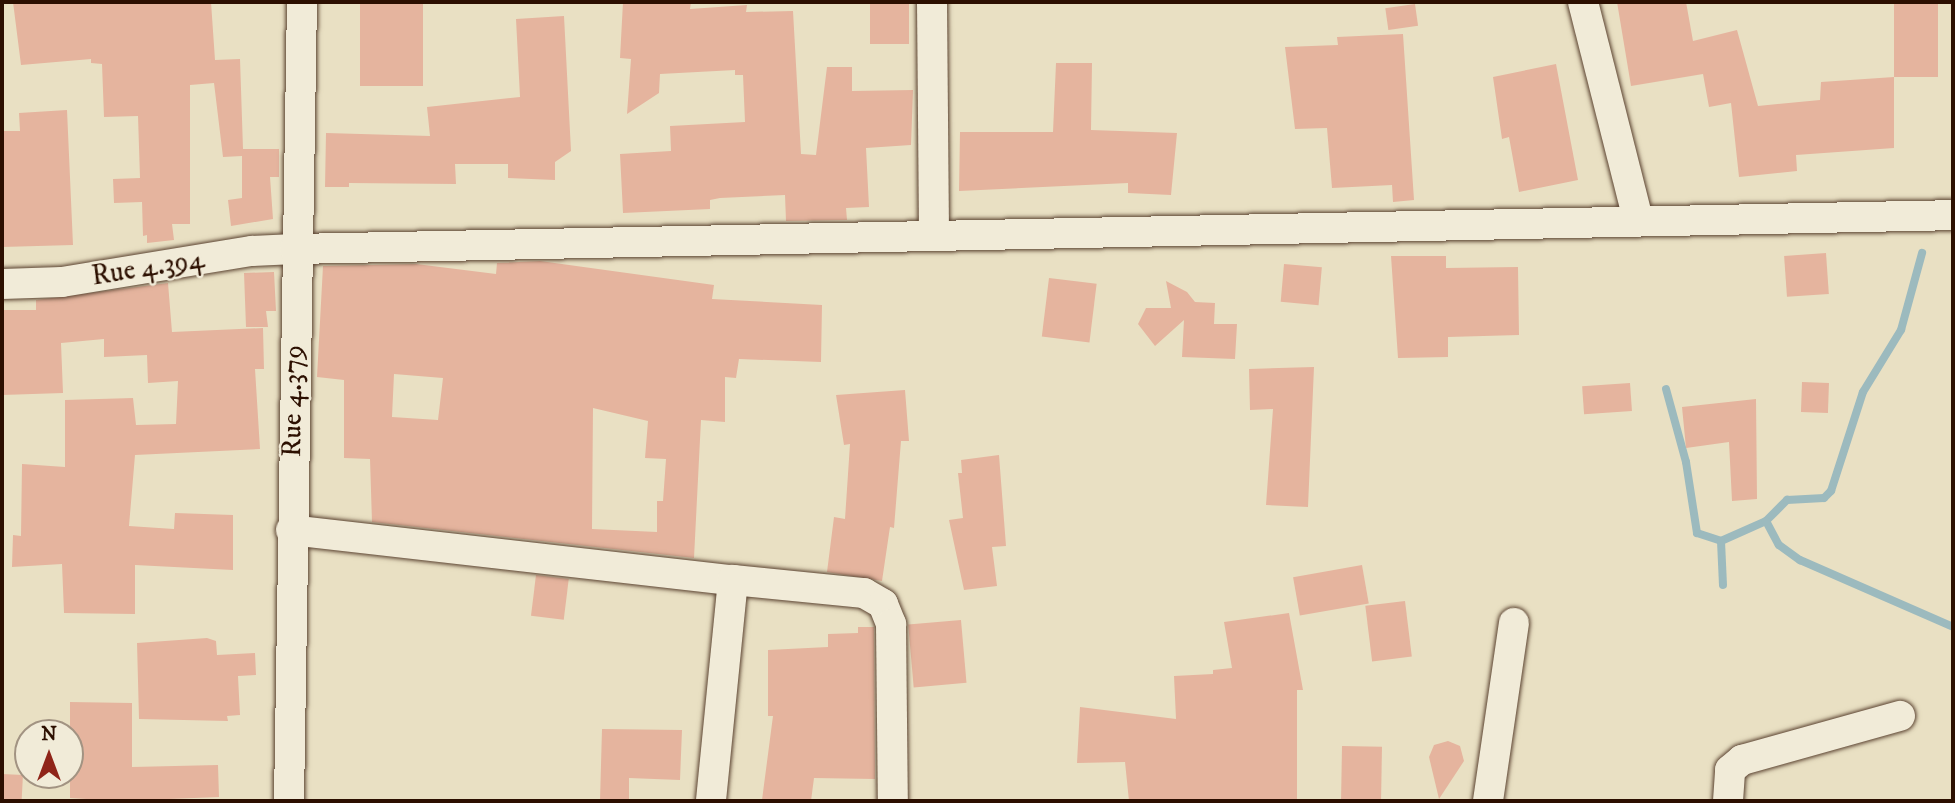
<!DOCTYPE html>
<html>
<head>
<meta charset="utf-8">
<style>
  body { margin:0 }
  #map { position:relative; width:1955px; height:803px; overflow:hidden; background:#e9e0c3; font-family:"IM FELL DW Pica",serif }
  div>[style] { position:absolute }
  .stream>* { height:8px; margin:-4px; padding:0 4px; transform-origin:4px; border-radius:4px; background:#9cbabe }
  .building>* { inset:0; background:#e5b49e; transform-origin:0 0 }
  .roads { filter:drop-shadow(0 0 2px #5b4331) drop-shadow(0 0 2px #5b4331) }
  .minor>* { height:30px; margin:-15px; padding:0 15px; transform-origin:15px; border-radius:15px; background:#f1ebd8 }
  span { translate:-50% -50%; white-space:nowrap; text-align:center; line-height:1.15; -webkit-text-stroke:5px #f1ebd8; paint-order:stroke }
  .street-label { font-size:28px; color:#2c0f00 }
  .frame { position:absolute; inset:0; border:4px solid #2c0f00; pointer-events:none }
  .north { position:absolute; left:14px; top:719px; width:70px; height:70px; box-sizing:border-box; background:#f1ebd8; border:2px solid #a29382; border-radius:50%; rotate:0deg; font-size:19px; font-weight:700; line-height:28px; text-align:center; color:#2c0f00 }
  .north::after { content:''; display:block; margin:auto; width:24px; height:32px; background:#8f2418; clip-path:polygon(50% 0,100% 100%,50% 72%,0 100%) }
</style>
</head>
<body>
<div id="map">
  <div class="stream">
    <div style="left:1666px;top:389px;width:76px;rotate:74.7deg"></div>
    <div style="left:1686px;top:462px;width:72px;rotate:81.2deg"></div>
    <div style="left:1697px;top:533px;width:25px;rotate:18deg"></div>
    <div style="left:1721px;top:541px;width:49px;rotate:-24deg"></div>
    <div style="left:1766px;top:521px;width:30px;rotate:-45deg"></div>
    <div style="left:1787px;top:500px;width:37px;rotate:-3deg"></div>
    <div style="left:1824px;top:498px;width:10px;rotate:-45deg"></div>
    <div style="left:1831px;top:491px;width:104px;rotate:-72.1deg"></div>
    <div style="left:1863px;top:392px;width:73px;rotate:-58.5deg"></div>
    <div style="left:1901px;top:330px;width:80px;rotate:-74.7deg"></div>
    <div style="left:1766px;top:521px;width:27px;rotate:62deg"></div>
    <div style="left:1779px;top:545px;width:26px;rotate:36deg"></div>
    <div style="left:1800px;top:560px;width:167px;rotate:23.6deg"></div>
    <div style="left:1721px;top:541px;width:44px;rotate:87.4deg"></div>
  </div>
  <div class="building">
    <div style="clip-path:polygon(13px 2px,211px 2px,215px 60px,240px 59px,243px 149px,279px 149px,279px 177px,270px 177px,273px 219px,231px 226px,228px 200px,242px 198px,242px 156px,223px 157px,214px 83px,190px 85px,190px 224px,172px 224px,174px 240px,147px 243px,147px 235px,143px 236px,142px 202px,114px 203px,113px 179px,140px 178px,138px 116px,104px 117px,102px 64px,91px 63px,91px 59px,21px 65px)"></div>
    <div style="left:360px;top:2px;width:63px;height:84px"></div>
    <div style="clip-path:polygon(623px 2px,691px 2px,690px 9px,747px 5px,746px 12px,793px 11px,801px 154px,816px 155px,827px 67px,852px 67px,852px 91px,913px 90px,911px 145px,866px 148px,869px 207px,846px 208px,847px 220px,786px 221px,785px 195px,720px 198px,710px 200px,710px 209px,623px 213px,620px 154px,671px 151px,670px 126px,745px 122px,743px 75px,735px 75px,735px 70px,660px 74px,659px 93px,627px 114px,631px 59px,620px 58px)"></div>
    <div style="left:870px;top:2px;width:39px;height:42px"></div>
    <div style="clip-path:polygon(1617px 2px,1686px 2px,1693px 41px,1737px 30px,1758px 106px,1820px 100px,1821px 82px,1894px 77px,1894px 148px,1796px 155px,1797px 171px,1739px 177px,1731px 103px,1709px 107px,1703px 74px,1631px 86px)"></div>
    <div style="left:1894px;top:2px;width:44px;height:75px"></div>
    <div style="left:1415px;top:4px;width:22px;height:30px;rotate:82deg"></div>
    <div style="clip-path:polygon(564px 16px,571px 151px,555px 162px,555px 180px,508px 178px,508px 164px,455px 164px,456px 184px,349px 183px,349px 187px,325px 187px,326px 133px,430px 136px,427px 107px,520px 97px,516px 19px)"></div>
    <div style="clip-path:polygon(1403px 34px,1414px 200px,1393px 202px,1392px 185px,1332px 188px,1327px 128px,1295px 129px,1285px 47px,1338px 45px,1337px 37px)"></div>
    <div style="clip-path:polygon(1056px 63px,1092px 63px,1091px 130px,1177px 133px,1171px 195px,1128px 193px,1128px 183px,959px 191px,960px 132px,1053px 132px)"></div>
    <div style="clip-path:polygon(1556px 64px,1578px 180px,1519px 192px,1509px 137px,1502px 139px,1493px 77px)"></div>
    <div style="clip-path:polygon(67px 110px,73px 245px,2px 247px,2px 131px,20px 131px,19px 113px)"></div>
    <div style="left:1826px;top:253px;width:41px;height:42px;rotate:86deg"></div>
    <div style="clip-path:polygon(1391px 256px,1446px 256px,1446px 268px,1518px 267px,1519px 335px,1448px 337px,1448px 357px,1398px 358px)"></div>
    <div style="clip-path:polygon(evenodd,540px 261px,714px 285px,712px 299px,822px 305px,821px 362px,739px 359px,736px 378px,725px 377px,725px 422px,701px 420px,694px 558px,372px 522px,370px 459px,344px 458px,344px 380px,317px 377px,323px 266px,416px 264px,496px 274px,497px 263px,540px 261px,394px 374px,443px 378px,438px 420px,392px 417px,394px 374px,540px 261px,593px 408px,648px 421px,645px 458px,666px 459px,663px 501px,657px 501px,657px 532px,592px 529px,593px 408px)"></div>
    <div style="left:1284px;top:264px;width:38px;height:38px;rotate:5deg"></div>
    <div style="clip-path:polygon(274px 272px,276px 311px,266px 311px,268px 327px,246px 327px,244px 273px)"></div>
    <div style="left:1049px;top:278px;width:48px;height:59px;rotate:7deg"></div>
    <div style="clip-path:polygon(1166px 281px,1187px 292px,1195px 302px,1215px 303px,1214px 324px,1237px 324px,1235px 359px,1182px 357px,1184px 320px,1155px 346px,1138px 324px,1146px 308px,1171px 308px)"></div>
    <div style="clip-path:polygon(168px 283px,172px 332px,263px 328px,264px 369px,255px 369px,260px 449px,135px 455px,129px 526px,174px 529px,175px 513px,233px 515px,233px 570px,135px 565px,135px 614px,64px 613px,62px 564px,12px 567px,13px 535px,21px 536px,22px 464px,65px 467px,65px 400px,133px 398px,136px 425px,176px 424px,178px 381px,148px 383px,147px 355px,104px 357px,104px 339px,61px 343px,63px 393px,2px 395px,2px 310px,36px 310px,36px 300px)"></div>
    <div style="clip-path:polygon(1314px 367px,1308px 507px,1266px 505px,1273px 409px,1250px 410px,1249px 369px)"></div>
    <div style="left:1802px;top:382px;width:27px;height:30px;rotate:2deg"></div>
    <div style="left:1630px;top:383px;width:28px;height:48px;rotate:86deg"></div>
    <div style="clip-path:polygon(905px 390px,909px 441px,901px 441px,894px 528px,890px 527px,882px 581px,827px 572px,834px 517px,845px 519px,850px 444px,844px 445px,836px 395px)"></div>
    <div style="clip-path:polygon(1756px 399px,1757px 499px,1732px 501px,1729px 442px,1686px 448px,1682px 407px)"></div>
    <div style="clip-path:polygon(999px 455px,1006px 546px,992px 547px,997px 586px,964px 590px,949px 520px,963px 518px,958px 473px,962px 473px,961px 460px)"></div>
    <div style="left:1362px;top:565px;width:39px;height:70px;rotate:80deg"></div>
    <div style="left:536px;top:575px;width:33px;height:41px;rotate:7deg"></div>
    <div style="left:1405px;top:601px;width:56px;height:40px;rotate:83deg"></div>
    <div style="clip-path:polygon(1289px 613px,1303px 690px,1297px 690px,1297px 801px,1129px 801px,1125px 762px,1077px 763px,1080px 707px,1176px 719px,1174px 676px,1213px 674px,1213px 670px,1232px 668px,1224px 622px)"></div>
    <div style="left:961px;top:620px;width:63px;height:53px;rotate:85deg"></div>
    <div style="clip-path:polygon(858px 627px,874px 627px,875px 779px,814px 778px,811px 801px,762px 800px,773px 716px,768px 716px,768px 650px,828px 647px,828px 634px,858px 633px)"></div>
    <div style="clip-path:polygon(207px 638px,216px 641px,217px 655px,255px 653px,256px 675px,238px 676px,240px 715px,227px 716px,228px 721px,139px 719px,137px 643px)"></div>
    <div style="clip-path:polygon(70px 702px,132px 703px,132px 767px,218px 765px,219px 797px,119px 801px,70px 798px)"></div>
    <div style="clip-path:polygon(602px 729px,682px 730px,680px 780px,629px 778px,629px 801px,600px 801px)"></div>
    <div style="clip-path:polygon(1448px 741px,1460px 746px,1464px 761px,1439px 799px,1429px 757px,1434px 745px)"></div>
    <div style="left:1342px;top:746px;width:40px;height:55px;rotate:1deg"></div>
    <div style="left:2px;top:774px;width:21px;height:27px;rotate:3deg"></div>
  </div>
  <div class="roads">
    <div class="minor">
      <div style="left:932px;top:2px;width:232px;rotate:89.5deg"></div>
      <div style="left:1583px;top:2px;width:224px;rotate:75.8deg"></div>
      <div style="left:2px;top:284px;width:60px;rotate:-1.9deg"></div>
      <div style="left:62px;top:282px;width:193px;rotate:-9.3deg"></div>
      <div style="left:252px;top:251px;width:43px;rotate:-2.7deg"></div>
      <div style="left:295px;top:249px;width:1658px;rotate:-1.17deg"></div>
      <div style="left:291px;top:530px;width:445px;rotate:6.5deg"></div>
      <div style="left:733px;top:580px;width:222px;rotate:95.7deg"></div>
      <div style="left:733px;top:580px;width:132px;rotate:5.7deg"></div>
      <div style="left:864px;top:593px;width:22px;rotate:30deg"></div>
      <div style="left:883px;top:604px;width:22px;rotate:68deg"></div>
      <div style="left:891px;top:624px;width:177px;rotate:89.4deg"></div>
      <div style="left:289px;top:801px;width:799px;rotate:-89.07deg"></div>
      <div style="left:1488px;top:801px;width:180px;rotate:-81.7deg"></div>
      <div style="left:1728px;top:801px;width:31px;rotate:-86deg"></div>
      <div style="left:1730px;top:770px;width:16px;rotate:-40deg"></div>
      <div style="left:1742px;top:760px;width:164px;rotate:-15.6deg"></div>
    </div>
  </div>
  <div class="street-label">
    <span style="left:148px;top:268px;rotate:-9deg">Rue 4.394</span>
    <span style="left:293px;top:401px;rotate:-89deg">Rue 4.379</span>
  </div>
  <div class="frame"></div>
  <div class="north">N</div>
</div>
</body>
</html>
